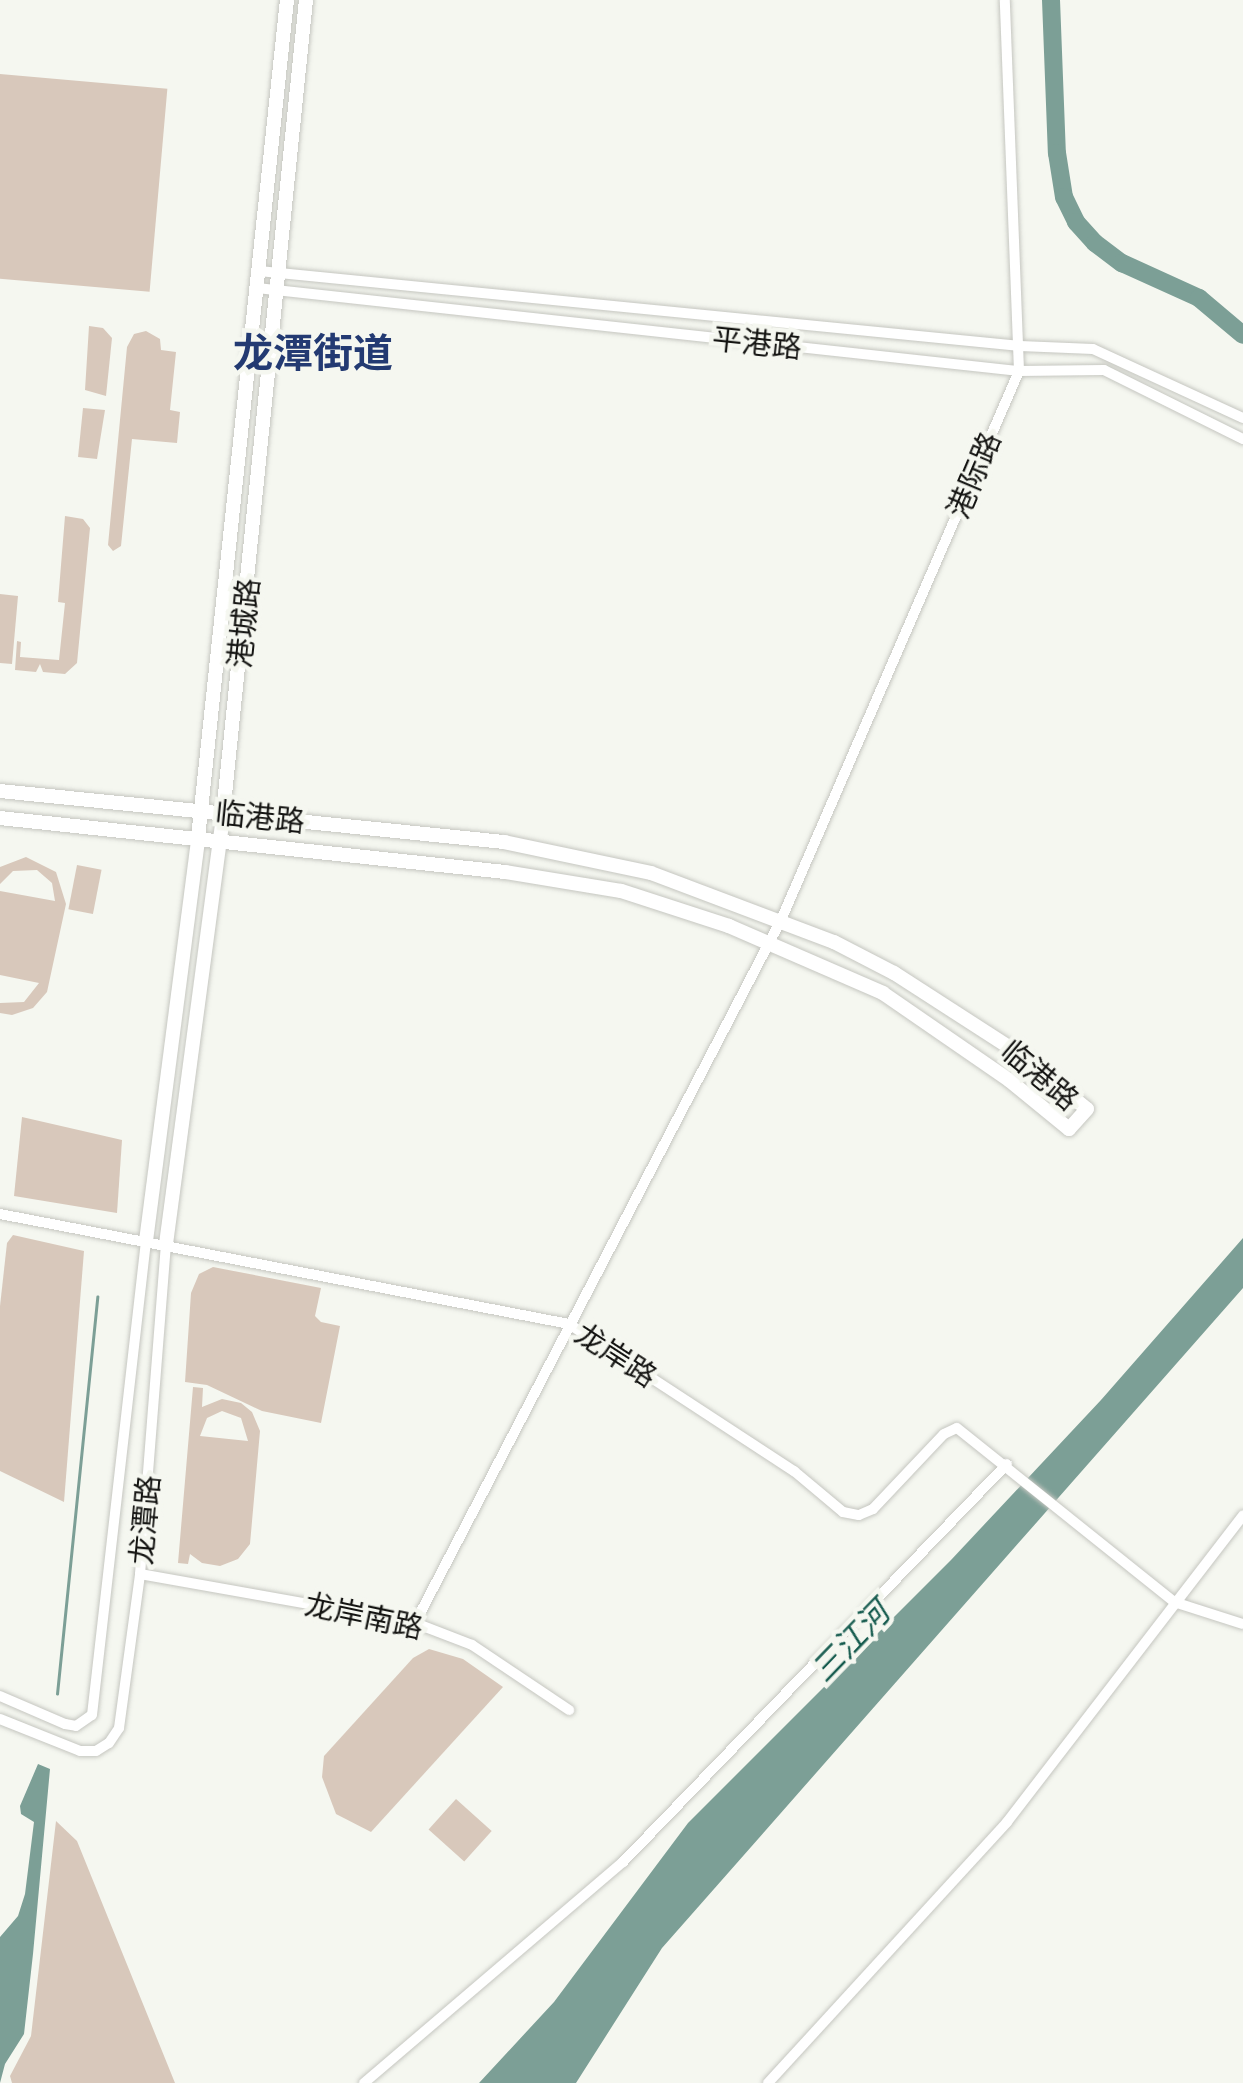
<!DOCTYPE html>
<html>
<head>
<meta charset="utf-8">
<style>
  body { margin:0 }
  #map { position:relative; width:1243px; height:2083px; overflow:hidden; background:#f5f7f0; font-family:"Golos Text","Noto Sans SC",sans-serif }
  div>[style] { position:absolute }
  .green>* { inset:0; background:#d8c8bb; transform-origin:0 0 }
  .water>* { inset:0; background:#7c9f96 }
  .stream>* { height:2.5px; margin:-1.25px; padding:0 1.25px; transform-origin:1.25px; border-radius:1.25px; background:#7c9f96 }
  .river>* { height:18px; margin:-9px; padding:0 9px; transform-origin:9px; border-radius:9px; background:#7c9f96 }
  .roads { filter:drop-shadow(0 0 2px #c5c6c0) drop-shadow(0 0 2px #c5c6c0) }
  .minor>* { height:10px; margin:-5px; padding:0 5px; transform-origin:5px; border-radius:5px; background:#fff }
  .major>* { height:14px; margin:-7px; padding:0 7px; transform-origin:7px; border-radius:7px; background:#fff }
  span { translate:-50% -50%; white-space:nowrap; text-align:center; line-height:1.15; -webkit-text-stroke:9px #f5f7f0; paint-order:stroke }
  .street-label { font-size:30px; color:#141412 }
  .water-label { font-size:32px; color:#145a4d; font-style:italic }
  .district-label { font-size:40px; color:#233a72; font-weight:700 }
</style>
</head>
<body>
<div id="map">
  <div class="green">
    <div style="left:0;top:74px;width:168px;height:204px;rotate:5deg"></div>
    <div style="clip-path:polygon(89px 326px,103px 328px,112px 338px,106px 396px,85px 390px)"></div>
    <div style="clip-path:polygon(146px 331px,160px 339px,161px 350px,176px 352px,170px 410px,180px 412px,177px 443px,132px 439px,121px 546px,113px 551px,108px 545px,127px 347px,134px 334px)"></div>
    <div style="clip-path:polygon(83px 408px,105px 410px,97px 459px,78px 457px)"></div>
    <div style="clip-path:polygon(65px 516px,83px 519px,90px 528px,77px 663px,65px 674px,43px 672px,40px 664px,36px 672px,15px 670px,17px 641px,21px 642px,20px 657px,59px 660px,65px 603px,58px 602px)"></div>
    <div style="clip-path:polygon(0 594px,18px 596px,12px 664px,0 663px)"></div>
    <div style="clip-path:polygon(26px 857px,56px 872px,66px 904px,47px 992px,33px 1008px,12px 1015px,0 1013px,0 1003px,24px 1002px,39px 983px,0 975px,0 891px,55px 901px,52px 883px,37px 870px,13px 871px,0 884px,0 867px)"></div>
    <div style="left:77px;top:865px;width:25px;height:45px;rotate:11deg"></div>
    <div style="clip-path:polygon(22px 1117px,122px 1140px,117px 1213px,14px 1196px)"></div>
    <div style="clip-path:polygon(13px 1235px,84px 1251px,64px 1502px,0 1471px,0 1306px,7px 1243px)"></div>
    <div style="clip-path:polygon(213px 1267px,321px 1288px,315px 1316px,321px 1322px,340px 1326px,321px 1423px,262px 1411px,207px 1385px,185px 1382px,191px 1293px,199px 1274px)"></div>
    <div style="clip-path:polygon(evenodd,193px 1387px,203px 1388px,202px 1407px,222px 1399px,241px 1403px,252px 1412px,260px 1431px,250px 1544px,238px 1559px,220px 1566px,202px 1563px,190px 1554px,188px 1564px,178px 1563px,193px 1387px,222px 1411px,241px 1418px,248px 1441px,200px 1436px,207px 1418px,222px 1411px)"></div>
    <div style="clip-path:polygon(429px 1649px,463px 1659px,503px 1687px,371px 1832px,336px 1814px,322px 1777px,324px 1756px,413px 1658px)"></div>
    <div style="left:456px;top:1799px;width:48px;height:41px;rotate:42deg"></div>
    <div style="clip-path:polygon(56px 1821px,77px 1841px,175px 2083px,12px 2083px,10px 2076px,31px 2036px)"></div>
  </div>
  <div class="water">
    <div style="clip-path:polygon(1243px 1238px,1243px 1288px,662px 1948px,576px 2083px,479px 2083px,554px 2002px,688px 1823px,951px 1560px,1101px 1400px)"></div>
    <div style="clip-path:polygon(38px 1764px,50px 1769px,33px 1954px,24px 2034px,5px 2064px,0 2083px,0 1937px,18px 1916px,25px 1894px,34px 1822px,21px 1814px,20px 1806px)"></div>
  </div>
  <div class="stream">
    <div style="left:57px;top:1694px;width:399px;rotate:-84.2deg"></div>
  </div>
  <div class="river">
    <div style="left:1051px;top:0;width:153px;rotate:87.8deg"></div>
    <div style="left:1057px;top:153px;width:45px;rotate:81deg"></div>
    <div style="left:1064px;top:197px;width:28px;rotate:64deg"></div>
    <div style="left:1076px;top:222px;width:28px;rotate:48deg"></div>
    <div style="left:1095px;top:243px;width:34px;rotate:37deg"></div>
    <div style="left:1122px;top:263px;width:85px;rotate:24.4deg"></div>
    <div style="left:1199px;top:298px;width:57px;rotate:40.1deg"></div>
  </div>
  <div class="roads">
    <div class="minor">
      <div style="left:259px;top:271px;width:765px;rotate:5.63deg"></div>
      <div style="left:1020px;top:346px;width:73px;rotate:2.4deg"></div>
      <div style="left:1093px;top:349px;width:165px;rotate:24.7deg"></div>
      <div style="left:257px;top:288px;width:767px;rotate:6.22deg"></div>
      <div style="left:1019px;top:371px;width:85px;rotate:-0.7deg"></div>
      <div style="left:1104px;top:370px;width:155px;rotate:26.4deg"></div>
      <div style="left:0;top:1214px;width:580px;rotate:10.94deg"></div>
      <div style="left:569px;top:1324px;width:269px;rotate:33.2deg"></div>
      <div style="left:794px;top:1471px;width:64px;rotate:39.9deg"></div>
      <div style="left:843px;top:1512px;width:16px;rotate:11deg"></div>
      <div style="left:859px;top:1515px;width:15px;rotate:-23deg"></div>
      <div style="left:873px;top:1509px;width:103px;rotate:-46.6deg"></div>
      <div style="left:944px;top:1434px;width:14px;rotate:-25deg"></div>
      <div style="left:957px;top:1428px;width:278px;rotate:38.7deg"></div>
      <div style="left:1174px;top:1602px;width:72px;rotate:17.7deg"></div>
      <div style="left:140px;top:1574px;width:279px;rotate:10.1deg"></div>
      <div style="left:415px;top:1623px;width:61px;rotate:21.1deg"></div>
      <div style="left:472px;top:1645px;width:117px;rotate:33.8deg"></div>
      <div style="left:415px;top:1623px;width:793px;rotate:-62.5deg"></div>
      <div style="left:781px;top:920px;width:598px;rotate:-66.56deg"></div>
      <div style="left:1019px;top:371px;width:371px;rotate:-92.2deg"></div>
      <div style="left:0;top:1696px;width:71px;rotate:23.3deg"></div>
      <div style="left:65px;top:1724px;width:11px;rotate:10deg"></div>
      <div style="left:76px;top:1726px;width:19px;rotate:-35deg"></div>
      <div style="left:92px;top:1715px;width:477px;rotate:-83.5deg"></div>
      <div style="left:0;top:1719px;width:86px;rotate:21.8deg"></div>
      <div style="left:80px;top:1751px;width:16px"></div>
      <div style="left:96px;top:1751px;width:15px;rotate:-32deg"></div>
      <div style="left:109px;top:1743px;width:18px;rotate:-56deg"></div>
      <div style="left:119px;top:1728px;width:155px;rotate:-82.2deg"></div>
      <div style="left:140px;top:1574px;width:331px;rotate:-85.5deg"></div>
      <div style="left:364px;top:2083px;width:340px;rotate:-40.5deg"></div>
      <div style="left:623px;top:1862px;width:553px;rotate:-46.03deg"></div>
      <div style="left:768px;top:2083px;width:354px;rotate:-47.5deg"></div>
      <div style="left:1007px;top:1822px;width:387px;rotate:-52.4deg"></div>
    </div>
    <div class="major">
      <div style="left:0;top:791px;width:507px;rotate:5.78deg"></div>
      <div style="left:504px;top:842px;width:150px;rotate:11.9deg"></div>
      <div style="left:651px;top:873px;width:196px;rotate:20.7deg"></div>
      <div style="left:834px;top:942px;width:68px;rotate:27.3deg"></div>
      <div style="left:894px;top:973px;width:151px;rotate:32.8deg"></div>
      <div style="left:1021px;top:1055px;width:85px;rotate:39.3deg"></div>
      <div style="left:1087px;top:1109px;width:27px;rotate:132deg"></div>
      <div style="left:1069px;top:1129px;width:77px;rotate:-140.8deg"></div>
      <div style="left:1009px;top:1080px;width:153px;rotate:-145.4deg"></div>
      <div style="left:883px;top:993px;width:168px;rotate:-156.5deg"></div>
      <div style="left:729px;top:926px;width:114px;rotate:-162deg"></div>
      <div style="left:621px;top:891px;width:118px;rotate:-170.7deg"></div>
      <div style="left:505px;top:872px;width:508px;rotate:-173.9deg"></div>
      <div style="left:146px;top:1241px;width:406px;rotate:-82.6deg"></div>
      <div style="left:198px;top:838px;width:843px;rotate:-83.94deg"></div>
      <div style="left:166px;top:1244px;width:434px;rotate:-82.4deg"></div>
      <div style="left:223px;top:814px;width:818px;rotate:-84.18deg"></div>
    </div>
  </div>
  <div class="street-label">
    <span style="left:757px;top:343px;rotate:6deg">平港路</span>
    <span style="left:974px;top:475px;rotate:-67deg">港际路</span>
    <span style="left:244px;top:623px;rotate:-84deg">港城路</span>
    <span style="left:260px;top:817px;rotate:6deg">临港路</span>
    <span style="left:1040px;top:1075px;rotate:40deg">临港路</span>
    <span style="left:616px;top:1355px;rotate:33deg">龙岸路</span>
    <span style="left:145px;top:1520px;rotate:-85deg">龙潭路</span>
    <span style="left:364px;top:1616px;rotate:12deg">龙岸南路</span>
  </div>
  <div class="water-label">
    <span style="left:850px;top:1641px;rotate:-46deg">三江河</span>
  </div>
  <div class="district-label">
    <span style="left:313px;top:352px">龙潭街道</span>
  </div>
</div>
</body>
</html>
